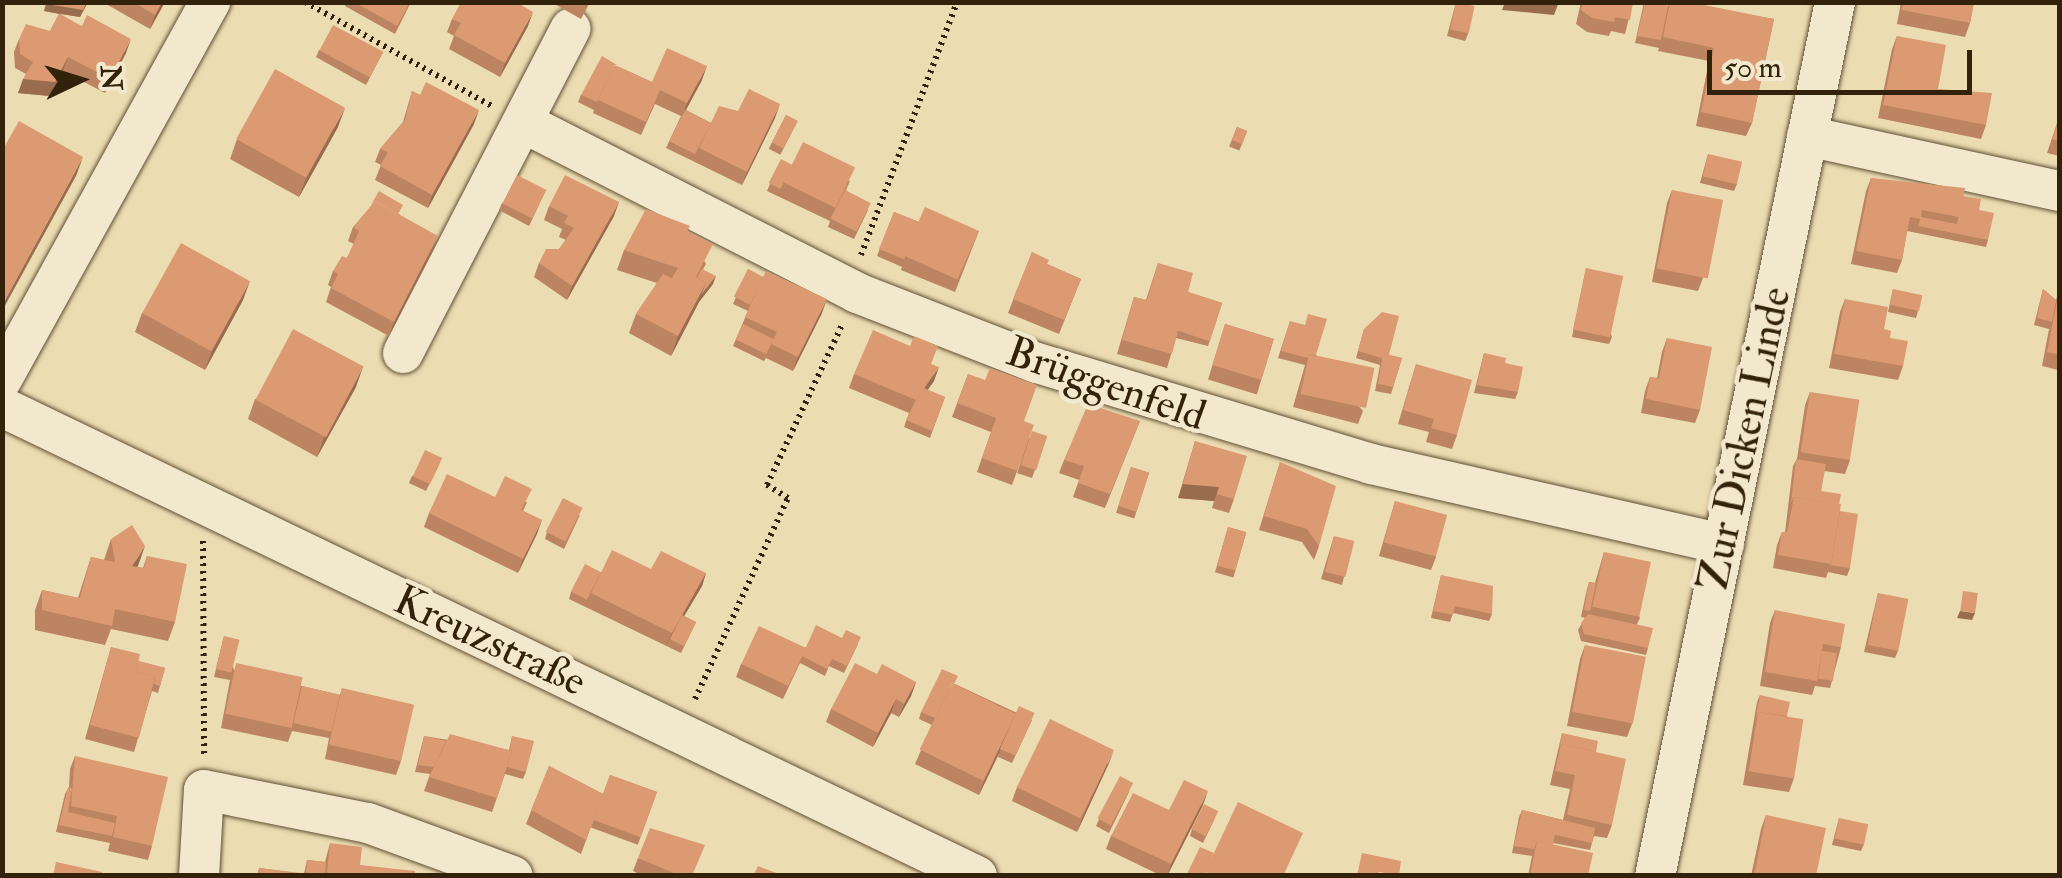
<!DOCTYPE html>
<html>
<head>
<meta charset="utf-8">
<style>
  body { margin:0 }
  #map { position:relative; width:2062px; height:878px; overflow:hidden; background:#ebdcb2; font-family:"IM FELL Double Pica",serif }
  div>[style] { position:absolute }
  .path>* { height:6px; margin-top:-3px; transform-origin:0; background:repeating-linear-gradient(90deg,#32210b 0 2.5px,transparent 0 7.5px) }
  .roads { filter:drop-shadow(0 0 2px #605035) drop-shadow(0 0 2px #605035) }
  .minor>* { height:40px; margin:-20px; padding:0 20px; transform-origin:20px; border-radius:20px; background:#f2e8cd }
  .wall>* { inset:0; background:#bc8461; transform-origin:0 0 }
  .shaded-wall>* { inset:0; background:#996c4f }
  .building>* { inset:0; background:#db9a71; transform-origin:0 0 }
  span { translate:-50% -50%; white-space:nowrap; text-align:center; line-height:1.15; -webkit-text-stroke:9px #f2e8cd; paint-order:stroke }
  .street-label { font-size:42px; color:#32210b }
  .frame { position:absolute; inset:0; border:5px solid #32210b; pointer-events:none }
  .north { position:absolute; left:30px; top:30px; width:100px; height:100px; -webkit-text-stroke:8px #f2e8cd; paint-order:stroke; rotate:86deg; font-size:28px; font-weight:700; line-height:40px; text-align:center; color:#32210b }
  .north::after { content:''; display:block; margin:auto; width:35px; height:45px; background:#32210b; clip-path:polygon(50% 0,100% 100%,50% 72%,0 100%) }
  .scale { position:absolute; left:1707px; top:50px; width:265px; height:45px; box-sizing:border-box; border:5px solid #32210b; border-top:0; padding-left:12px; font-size:30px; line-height:35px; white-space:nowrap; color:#32210b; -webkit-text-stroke:8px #f2e8cd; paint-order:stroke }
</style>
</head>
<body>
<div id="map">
  <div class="path">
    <div style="left:305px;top:2px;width:214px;rotate:29.1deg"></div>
    <div style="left:861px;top:255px;width:271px;rotate:-69.2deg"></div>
    <div style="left:203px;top:541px;width:213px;rotate:89.7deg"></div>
    <div style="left:695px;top:699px;width:221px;rotate:-65.2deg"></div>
    <div style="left:788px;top:498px;width:25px;rotate:-148deg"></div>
    <div style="left:767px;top:485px;width:177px;rotate:-64.9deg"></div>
  </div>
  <div class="roads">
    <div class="minor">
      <div style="left:524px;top:123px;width:374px;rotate:27deg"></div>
      <div style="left:857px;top:293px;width:193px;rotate:21.3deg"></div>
      <div style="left:1037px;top:363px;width:349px;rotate:16.8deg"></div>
      <div style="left:1371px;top:464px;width:362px;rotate:12.8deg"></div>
      <div style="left:1807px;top:136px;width:259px;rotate:12.3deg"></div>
      <div style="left:403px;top:353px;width:365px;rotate:-62.7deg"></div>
      <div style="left:2px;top:379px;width:431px;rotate:-61.1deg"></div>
      <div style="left:2px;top:407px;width:1082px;rotate:25.69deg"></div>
      <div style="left:199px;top:876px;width:86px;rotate:-86.7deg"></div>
      <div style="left:204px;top:790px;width:167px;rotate:11.4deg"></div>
      <div style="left:368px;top:823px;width:154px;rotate:20.1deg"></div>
      <div style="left:1655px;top:876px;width:892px;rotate:-78.36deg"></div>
    </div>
  </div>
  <div class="wall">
    <div style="clip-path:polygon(46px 2px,88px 2px,80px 17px,60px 14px,126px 53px,105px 93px,63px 71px,50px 96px,18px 93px,26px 74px,15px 68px,14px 52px,19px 39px,50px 31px,59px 14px,44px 11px)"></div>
    <div style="clip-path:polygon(106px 2px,165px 2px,150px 29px,106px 4px)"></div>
    <div style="clip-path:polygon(346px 2px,411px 2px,395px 34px,345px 6px)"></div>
    <div style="clip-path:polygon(551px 2px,590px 2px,581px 19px)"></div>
    <div style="clip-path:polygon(1456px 2px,1468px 34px,1465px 41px,1447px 36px)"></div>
    <div style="clip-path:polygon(1581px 2px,1633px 2px,1625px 34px,1611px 31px,1609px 36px,1587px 32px,1576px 24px)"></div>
    <div style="clip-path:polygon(1644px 2px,1660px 2px,1668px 6px,1670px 2px,1774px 19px,1752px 123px,1746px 136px,1696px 126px,1709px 61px,1658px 51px,1659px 48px,1635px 43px)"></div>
    <div style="clip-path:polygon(1901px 2px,1974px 2px,1970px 23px,1965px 37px,1897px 24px)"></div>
    <div style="clip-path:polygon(452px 19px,528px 26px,500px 77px,449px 49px,454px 36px,447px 32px)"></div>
    <div style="clip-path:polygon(1897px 36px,1938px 89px,1986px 125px,1981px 139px,1878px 118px,1892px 49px)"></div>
    <div style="clip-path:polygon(319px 50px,383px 52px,366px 85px,316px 57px)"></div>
    <div style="clip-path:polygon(617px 66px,652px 82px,702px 80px,686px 110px,711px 123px,738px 111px,775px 118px,742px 185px,666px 148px,681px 116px,655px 104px,641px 135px,593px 113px,594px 110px,578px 102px,581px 95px)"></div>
    <div style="clip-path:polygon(412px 91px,474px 124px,428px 208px,375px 180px,381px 165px,375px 162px,380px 149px,403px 122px)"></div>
    <div style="clip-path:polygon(2060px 114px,2060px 156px,2047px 153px)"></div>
    <div style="left:786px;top:115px;width:13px;height:38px;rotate:27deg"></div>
    <div style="clip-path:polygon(338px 127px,299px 197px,230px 159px,237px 139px)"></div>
    <div style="left:1237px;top:127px;width:11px;height:21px;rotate:22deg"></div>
    <div style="clip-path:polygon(1708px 154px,1737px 184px,1734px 191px,1700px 183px)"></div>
    <div style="clip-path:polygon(793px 165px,850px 181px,846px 190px,868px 210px,854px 239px,828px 227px,830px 221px,767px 191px,770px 184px)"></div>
    <div style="clip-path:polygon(1871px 178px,1963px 196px,1979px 210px,1988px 240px,1986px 247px,1907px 231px,1902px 260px,1897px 273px,1851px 264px,1866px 191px)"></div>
    <div style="clip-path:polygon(546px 190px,529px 226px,499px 210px,502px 203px)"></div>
    <div style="clip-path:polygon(1672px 190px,1703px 278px,1698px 291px,1652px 282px,1667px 203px)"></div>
    <div style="clip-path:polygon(549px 206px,614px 216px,567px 300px,534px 277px,539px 263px,559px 249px,566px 240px,559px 237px,562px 229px,544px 220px)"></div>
    <div style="clip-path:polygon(894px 212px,919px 222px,979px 231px,955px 292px,901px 270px,902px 267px,877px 256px)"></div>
    <div style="clip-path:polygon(399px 214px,433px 249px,389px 336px,326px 302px,331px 287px,328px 285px,333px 271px,347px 258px,354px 244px,348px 241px,353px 227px)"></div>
    <div style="clip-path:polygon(687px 231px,706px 264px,703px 269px,713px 284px,699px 302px,671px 356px,629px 333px,636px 314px,657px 283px,617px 270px,624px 250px)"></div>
    <div style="clip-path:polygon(1032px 252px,1047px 264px,1081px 279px,1059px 334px,1008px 313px)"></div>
    <div style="clip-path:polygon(1158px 263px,1188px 292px,1222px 303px,1208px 346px,1176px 338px,1167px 368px,1117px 354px,1134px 297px,1146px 300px)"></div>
    <div style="clip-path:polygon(1586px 268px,1612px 337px,1609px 344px,1572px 337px)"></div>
    <div style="clip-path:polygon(748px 269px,822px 313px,793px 371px,766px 358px,764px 361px,733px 346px,748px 311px,733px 304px)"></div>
    <div style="clip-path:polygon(1893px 289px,1918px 311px,1916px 318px,1888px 312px)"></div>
    <div style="clip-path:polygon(2043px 289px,2056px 300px,2059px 291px,2058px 370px,2042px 366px,2049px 329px,2034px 325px)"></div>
    <div style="clip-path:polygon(1845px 299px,1884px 329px,1890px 338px,1903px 366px,1898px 380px,1829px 368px,1840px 312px)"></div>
    <div style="clip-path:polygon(243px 300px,205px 370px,135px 332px,142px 313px)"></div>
    <div style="clip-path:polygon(1290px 321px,1316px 355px,1363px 411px,1358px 424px,1293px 407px,1305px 365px,1278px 358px)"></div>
    <div style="left:1225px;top:324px;width:51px;height:58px;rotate:17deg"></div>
    <div style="clip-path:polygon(1364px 329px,1389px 355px,1402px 358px,1391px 394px,1375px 391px,1380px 365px,1356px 358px)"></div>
    <div style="clip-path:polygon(1667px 338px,1700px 410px,1695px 423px,1641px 413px,1645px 391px,1650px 377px,1657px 378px,1662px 352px)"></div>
    <div style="clip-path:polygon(1484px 353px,1505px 363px,1518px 392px,1515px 399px,1474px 393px)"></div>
    <div style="clip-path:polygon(931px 364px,934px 381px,927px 390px,945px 397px,930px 438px,904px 427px,909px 413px,849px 388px,854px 374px)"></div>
    <div style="clip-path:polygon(1416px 364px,1457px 435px,1452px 449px,1426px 442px,1429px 432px,1398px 424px)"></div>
    <div style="clip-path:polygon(968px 374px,1024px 421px,1029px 438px,1047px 436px,1032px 478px,1017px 473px,1029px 438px,1012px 485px,977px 472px,991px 432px,952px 417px)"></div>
    <div style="clip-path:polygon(356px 387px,317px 457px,248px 419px,255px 399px)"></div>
    <div style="clip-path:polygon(1810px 392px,1850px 460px,1845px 474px,1824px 471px,1821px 491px,1840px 511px,1850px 568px,1847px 576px,1828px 572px,1826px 578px,1773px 568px,1777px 545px,1782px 532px,1785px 532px,1793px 466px,1797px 459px,1805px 405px)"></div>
    <div style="clip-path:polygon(1140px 421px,1105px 508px,1073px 497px,1079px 480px,1059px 473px,1064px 460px)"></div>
    <div style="clip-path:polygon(1195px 441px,1234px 499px,1229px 513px,1212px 508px,1214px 501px,1178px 498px)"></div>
    <div style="clip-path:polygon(1280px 462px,1319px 546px,1314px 560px,1302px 542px,1259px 530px)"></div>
    <div style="clip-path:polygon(439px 465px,426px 491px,409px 483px,412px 476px)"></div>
    <div style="left:1131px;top:467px;width:19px;height:48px;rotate:18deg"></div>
    <div style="clip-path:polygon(495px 497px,527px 502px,523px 511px,542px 520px,518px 573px,424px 527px,429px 513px)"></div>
    <div style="clip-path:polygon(1395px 501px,1436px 557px,1431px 570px,1379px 556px)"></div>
    <div style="clip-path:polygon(580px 515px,564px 549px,545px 539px,547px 532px)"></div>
    <div style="left:1228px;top:527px;width:19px;height:47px;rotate:16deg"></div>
    <div style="clip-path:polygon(1334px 536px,1344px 577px,1342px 585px,1321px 579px)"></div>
    <div style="clip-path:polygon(111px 539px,137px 567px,143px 568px,147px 556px,175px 622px,168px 641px,111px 629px,105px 645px,35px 630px,35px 610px,42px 590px,78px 598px,91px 557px,104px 560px)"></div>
    <div style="clip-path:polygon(1604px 552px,1640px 618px,1637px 624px,1648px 648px,1646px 655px,1581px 641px,1578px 630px,1585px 618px,1581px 617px,1587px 589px,1589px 582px,1595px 583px)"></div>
    <div style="clip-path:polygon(651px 569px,706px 573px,702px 586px,684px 616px,696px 622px,681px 653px,569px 599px,571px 592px,601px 572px)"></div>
    <div style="clip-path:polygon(1441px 575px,1492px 614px,1489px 621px,1453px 613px,1450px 622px,1431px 618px)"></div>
    <div style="clip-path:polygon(1878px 593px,1898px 651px,1895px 658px,1864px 652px)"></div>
    <div style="clip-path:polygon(1775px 610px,1841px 647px,1830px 688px,1815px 686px,1812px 695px,1760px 686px,1770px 623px)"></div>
    <div style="clip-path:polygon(224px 636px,234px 670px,340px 695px,342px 688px,401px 761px,396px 775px,325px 759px,329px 738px,292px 731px,288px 742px,221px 728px,230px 680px,214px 677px)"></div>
    <div style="clip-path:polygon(842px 638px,858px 644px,844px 673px,829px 666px,825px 676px,800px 663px,783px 699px,736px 677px,741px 664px)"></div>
    <div style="clip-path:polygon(1585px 645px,1632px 724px,1627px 737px,1567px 726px,1580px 659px)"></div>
    <div style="clip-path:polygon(111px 647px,138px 661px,165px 668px,158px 693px,152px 691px,134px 752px,85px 739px)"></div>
    <div style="clip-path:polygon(916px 682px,911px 696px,899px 717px,891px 713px,873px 747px,826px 722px,831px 709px)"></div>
    <div style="clip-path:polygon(955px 684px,1032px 720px,1012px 763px,998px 757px,999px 754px,979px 795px,915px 764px,932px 725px,919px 719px,921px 712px)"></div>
    <div style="clip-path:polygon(1760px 695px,1787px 716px,1794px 778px,1789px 792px,1743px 785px,1757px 702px)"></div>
    <div style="clip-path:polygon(1562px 733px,1596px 752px,1612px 825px,1607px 838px,1594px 836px,1590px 850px,1553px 843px,1553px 845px,1588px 876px,1528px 876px,1532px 856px,1512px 853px,1519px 817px,1522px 810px,1563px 820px,1570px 789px,1550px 785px)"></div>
    <div style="clip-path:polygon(424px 736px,509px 750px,512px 736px,526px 772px,523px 779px,505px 774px,492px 812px,424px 791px,430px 774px,415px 772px)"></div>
    <div style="clip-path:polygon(75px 756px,152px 846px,148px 860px,108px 851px,110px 843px,56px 832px,65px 794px,69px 787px,70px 769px)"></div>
    <div style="clip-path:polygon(1109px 763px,1077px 832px,1012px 801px,1017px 787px)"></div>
    <div style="clip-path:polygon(549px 766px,603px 794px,581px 854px,526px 824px)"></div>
    <div style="left:610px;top:775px;width:50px;height:56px;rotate:20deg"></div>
    <div style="clip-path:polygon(1130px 790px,1109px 833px,1096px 826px,1099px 819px)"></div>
    <div style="clip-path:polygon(1203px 805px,1167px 876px,1162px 876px,1106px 849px,1111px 836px,1169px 810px)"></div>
    <div style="clip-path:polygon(1766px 815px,1816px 876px,1751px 876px,1761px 829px)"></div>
    <div style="clip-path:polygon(1215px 818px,1203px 843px,1190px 836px,1192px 829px)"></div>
    <div style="clip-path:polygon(1839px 818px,1864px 844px,1861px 851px,1832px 845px)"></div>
    <div style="clip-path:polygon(330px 843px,360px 865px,415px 876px,257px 876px,259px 868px,304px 874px,307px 860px,325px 862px)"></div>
    <div style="clip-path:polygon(638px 858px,693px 876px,643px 876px,633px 871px)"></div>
  </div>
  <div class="shaded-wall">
    <div style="clip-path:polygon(88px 2px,80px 17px,44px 11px,47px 4px)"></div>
    <div style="clip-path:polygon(162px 2px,165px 2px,150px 29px,155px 15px)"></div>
    <div style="clip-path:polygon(1505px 2px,1559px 2px,1554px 15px,1502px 10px)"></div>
    <div style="clip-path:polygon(533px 12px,528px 26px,500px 77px,505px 63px)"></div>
    <div style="clip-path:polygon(131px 39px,126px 53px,105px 93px,110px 79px)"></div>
    <div style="clip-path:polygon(68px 57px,63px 71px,50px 96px,18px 93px,23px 79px)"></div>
    <div style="clip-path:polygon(707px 66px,702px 80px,682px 117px,687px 103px)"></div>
    <div style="clip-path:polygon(780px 104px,775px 118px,742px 185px,747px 172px)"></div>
    <div style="clip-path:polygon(345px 108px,338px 127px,299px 197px,306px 178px)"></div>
    <div style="clip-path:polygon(479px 110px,474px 124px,428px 208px,432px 195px)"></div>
    <div style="clip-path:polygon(83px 157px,76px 176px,2px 311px,5px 300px)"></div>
    <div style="clip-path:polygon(619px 202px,614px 216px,567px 300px,572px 286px)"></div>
    <div style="clip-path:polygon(438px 236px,433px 249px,389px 336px,394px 322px)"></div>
    <div style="clip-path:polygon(716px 276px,713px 284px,699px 302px,671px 356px,678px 336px,706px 283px)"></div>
    <div style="clip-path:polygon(250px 281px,243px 300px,205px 370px,212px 351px)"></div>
    <div style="clip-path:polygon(827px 299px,822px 313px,793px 371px,798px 357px)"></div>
    <div style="clip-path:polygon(363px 367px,356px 387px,317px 457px,324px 438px)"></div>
    <div style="clip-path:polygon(939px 367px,934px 381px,911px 414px,916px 400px)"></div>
    <div style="clip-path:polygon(1183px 484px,1219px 487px,1214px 501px,1178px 498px)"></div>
    <div style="clip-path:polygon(542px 520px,537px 534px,518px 573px,523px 559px)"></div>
    <div style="clip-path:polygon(145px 546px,138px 566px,125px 585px,132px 566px)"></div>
    <div style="clip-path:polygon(706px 573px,702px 586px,670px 640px,669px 639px,666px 646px,672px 633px)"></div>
    <div style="clip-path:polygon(1960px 611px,1975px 613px,1972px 620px,1957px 618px)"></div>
    <div style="clip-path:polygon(916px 682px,911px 696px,899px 717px,904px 704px)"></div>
    <div style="clip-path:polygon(896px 699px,891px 713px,873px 747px,878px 733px)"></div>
    <div style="clip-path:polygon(1016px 714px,1011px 727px,979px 795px,984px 781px)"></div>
    <div style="clip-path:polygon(1114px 750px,1109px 763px,1077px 832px,1082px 818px)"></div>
    <div style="clip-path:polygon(1208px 791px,1203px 805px,1167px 876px,1171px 864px)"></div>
  </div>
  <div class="building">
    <div style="clip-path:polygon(47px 2px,87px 2px,83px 10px,47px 4px)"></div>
    <div style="clip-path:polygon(133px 2px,162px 2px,155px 15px)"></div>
    <div style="clip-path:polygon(354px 2px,410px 2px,397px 26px)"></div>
    <div style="clip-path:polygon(461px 2px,516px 2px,533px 12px,505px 63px,454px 35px,461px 23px,452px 19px)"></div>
    <div style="left:1456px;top:2px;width:19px;height:28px;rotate:12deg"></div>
    <div style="clip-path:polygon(1583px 2px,1633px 2px,1630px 20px,1615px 17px,1614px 22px,1592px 18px,1581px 10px)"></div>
    <div style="clip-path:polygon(1645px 2px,1660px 2px,1668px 6px,1661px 40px,1637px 36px)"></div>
    <div style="clip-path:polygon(1670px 2px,1689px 2px,1774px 19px,1752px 123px,1701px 112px,1714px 48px,1663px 37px)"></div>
    <div style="clip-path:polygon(1903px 2px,1974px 2px,1970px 23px,1902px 10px)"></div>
    <div style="clip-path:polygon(59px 14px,82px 26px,87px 15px,131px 39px,110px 79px,68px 57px,55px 82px,23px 79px,33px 62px,20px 54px,19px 39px,26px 24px,50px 31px)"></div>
    <div style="left:333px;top:25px;width:57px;height:29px;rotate:28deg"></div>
    <div style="clip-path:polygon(1897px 36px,1946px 45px,1938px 89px,1992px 93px,1986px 125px,1883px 105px)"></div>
    <div style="clip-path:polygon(667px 48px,707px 66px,687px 103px,660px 90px,646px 122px,598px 100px,614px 65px,652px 82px)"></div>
    <div style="clip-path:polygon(602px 56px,617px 65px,614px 65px,597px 102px,581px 95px)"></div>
    <div style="left:275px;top:69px;width:80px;height:80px;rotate:29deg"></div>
    <div style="clip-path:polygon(426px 82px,479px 110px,432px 195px,380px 166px,388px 152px,380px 149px,405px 120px,412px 91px,420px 95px)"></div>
    <div style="clip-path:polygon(749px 89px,780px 104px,747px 172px,699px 148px,719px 106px,738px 111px)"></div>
    <div style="left:685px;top:110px;width:29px;height:35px;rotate:27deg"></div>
    <div style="left:786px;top:115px;width:13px;height:31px;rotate:27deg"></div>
    <div style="clip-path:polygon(2060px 116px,2060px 141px,2052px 139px)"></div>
    <div style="clip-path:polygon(19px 121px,83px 157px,5px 300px,2px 300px,2px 151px)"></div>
    <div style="left:1237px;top:127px;width:11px;height:14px;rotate:22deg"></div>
    <div style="left:803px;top:142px;width:58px;height:45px;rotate:26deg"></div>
    <div style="left:1708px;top:154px;width:35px;height:23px;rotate:13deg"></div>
    <div style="left:781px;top:159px;width:13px;height:27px;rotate:27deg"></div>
    <div style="left:517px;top:175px;width:33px;height:32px;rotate:27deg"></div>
    <div style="clip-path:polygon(565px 175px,619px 202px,572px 286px,539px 263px,546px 249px,559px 249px,574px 228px,564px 223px,568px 216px,549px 206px)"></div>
    <div style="clip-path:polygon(1871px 178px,1965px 188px,1959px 217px,1922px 210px,1921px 219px,1910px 217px,1902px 260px,1856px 251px)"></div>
    <div style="left:845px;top:190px;width:29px;height:32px;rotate:27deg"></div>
    <div style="left:1672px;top:190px;width:52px;height:80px;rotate:11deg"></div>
    <div style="clip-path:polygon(379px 191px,403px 205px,398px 214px,375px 201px,371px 205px)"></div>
    <div style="clip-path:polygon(1963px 196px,1981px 199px,1979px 210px,1994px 213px,1988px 240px,1918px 226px,1921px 217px,1957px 224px)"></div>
    <div style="clip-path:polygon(375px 201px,438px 236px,394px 322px,331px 288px,338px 274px,333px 271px,342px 256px,347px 258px,359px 231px,353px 227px)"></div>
    <div style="left:925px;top:207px;width:59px;height:53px;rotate:24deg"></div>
    <div style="clip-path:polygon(646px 209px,690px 226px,687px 231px,713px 244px,696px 277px,706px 283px,678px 336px,636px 314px,663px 274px,672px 278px,678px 268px,624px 250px)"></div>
    <div style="left:894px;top:212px;width:27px;height:40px;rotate:22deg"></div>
    <div style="left:181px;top:243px;width:79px;height:80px;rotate:29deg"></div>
    <div style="clip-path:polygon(1032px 252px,1049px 260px,1047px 264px,1081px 279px,1064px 320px,1013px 299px)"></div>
    <div style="clip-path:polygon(1158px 263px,1193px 273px,1172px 354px,1122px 340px,1134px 297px,1147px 300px)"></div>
    <div style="left:1586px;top:268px;width:38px;height:63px;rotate:12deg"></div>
    <div style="clip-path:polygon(702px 269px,716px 276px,701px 295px,706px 283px,697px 278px)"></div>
    <div style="left:748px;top:269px;width:18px;height:31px;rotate:27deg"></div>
    <div style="clip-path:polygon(766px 271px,827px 299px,798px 357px,771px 344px,777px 332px,745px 317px)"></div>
    <div style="left:1893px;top:289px;width:30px;height:16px;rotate:12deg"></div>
    <div style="clip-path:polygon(2043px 289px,2056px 300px,2052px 322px,2037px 318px)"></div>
    <div style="clip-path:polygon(2059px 291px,2060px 291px,2060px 355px,2047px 352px)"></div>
    <div style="left:1188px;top:292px;width:36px;height:40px;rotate:18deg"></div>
    <div style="clip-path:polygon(1845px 299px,1888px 307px,1884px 329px,1891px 331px,1890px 338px,1908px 341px,1903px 366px,1834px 354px)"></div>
    <div style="clip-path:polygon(1382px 312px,1399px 316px,1389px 355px,1402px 358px,1393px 387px,1378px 384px,1382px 358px,1358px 351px,1364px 329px)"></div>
    <div style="clip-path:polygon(1308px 314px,1327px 319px,1316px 355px,1309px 354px,1308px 358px,1281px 351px,1290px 321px,1305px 325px)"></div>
    <div style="left:743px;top:324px;width:34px;height:17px;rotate:26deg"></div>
    <div style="left:1225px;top:324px;width:51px;height:43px;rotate:17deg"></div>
    <div style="left:293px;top:329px;width:80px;height:80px;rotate:28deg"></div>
    <div style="clip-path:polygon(873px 330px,910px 346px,914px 336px,938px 346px,931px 364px,939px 367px,916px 400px,854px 374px)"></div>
    <div style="clip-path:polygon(1667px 338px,1712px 347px,1700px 410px,1646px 399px,1650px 377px,1659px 379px)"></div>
    <div style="clip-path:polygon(1484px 353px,1506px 358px,1505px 363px,1523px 367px,1518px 392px,1477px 385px)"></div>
    <div style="left:1309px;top:354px;width:67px;height:41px;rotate:12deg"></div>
    <div style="clip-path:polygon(1416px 364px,1472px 380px,1457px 435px,1431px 428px,1434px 419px,1403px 410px)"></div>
    <div style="clip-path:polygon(990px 368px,1037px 385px,1024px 421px,1034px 425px,1017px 471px,982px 458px,996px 418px,957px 403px,968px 374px,985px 380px)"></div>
    <div style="clip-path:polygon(924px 388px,945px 397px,932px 431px,906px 420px,916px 400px)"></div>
    <div style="left:1810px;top:392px;width:50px;height:61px;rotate:9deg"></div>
    <div style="clip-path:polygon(1088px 404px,1140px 421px,1110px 494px,1078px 483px,1084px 466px,1064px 460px)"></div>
    <div style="left:1032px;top:431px;width:16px;height:36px;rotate:18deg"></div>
    <div style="clip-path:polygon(1195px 441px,1247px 456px,1234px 499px,1217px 494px,1219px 487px,1183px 484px)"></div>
    <div style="left:425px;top:450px;width:19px;height:29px;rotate:25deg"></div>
    <div style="clip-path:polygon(1796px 459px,1826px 464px,1821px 491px,1841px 494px,1839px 504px,1794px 497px,1791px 503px)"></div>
    <div style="clip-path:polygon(1280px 462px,1336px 486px,1319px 546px,1307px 529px,1264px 516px)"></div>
    <div style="left:1131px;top:467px;width:19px;height:41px;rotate:18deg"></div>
    <div style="clip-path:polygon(447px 474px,495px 497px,505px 476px,532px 489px,521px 510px,542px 520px,523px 559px,429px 513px)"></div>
    <div style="clip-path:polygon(1794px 497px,1841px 504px,1831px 564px,1778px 555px,1782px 532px,1787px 532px)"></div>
    <div style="left:563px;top:498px;width:22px;height:38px;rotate:27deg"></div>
    <div style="left:1395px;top:501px;width:54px;height:43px;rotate:15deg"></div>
    <div style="clip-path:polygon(1840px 511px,1858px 514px,1850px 568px,1829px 565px,1831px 564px)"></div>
    <div style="clip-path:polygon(132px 525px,145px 546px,132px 566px,144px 568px,147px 556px,187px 564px,175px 622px,115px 609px,112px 626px,42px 610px,42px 590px,80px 598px,91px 557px,115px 562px,111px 539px)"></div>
    <div style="left:1228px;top:527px;width:19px;height:40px;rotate:16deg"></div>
    <div style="left:1334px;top:536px;width:21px;height:37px;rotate:14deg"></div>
    <div style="clip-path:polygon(612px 550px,651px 569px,661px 551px,706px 573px,672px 633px,591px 593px)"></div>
    <div style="left:1604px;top:552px;width:48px;height:56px;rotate:12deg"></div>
    <div style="left:585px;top:564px;width:18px;height:31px;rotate:27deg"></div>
    <div style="clip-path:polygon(1441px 575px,1493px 586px,1492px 614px,1455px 606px,1453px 615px,1433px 611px)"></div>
    <div style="clip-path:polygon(1589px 582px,1596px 583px,1590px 611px,1584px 610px)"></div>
    <div style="left:1963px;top:591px;width:15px;height:20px;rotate:8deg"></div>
    <div style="left:1878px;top:593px;width:31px;height:53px;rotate:11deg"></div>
    <div style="clip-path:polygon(1775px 610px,1845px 624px,1841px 647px,1823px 644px,1817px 681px,1765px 672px)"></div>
    <div style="clip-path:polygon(1588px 614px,1653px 628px,1648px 648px,1584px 634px,1581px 623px)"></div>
    <div style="left:682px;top:615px;width:16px;height:27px;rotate:27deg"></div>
    <div style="clip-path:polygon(816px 625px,842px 638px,846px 630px,861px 637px,847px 666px,832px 659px,827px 669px,802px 656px)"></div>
    <div style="left:759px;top:626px;width:52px;height:42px;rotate:25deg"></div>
    <div style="left:224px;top:636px;width:16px;height:34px;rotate:14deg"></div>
    <div style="left:1585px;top:645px;width:62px;height:68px;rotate:11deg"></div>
    <div style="clip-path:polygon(111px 647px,140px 654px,136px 672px,155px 677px,139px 738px,90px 725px)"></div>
    <div style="left:1822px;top:651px;width:15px;height:28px;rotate:8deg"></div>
    <div style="clip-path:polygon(138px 661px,165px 668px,160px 686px,154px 684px,155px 677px,136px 672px)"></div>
    <div style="left:236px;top:663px;width:68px;height:52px;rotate:12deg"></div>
    <div style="clip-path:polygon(855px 663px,877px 674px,882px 664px,916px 682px,904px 704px,896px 699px,878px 733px,831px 709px)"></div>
    <div style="clip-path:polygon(942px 669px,958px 676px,954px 684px,952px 683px,935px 718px,921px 712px)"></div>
    <div style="left:952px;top:683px;width:71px;height:74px;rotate:26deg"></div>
    <div style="left:302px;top:686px;width:39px;height:38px;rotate:13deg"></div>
    <div style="left:342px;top:688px;width:74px;height:58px;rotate:13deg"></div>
    <div style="clip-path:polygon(1760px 695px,1790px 702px,1787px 716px,1758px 712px,1756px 718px)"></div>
    <div style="left:1019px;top:706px;width:17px;height:47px;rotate:24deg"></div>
    <div style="left:1758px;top:712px;width:46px;height:60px;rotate:9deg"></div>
    <div style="left:1050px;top:719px;width:71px;height:76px;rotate:26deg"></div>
    <div style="clip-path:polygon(1562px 733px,1598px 741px,1596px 752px,1561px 744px,1559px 750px)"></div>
    <div style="clip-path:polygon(450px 734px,512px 751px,497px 798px,429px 777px)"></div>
    <div style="clip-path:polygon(424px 736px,446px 741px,434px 767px,418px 765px)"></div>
    <div style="clip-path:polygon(512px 736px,534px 741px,526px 772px,507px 767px,512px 751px,510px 750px)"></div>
    <div style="clip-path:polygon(1561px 744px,1626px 759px,1612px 825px,1567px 815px,1575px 775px,1555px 771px)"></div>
    <div style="clip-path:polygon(75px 756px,168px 777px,152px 846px,113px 837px,117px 816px,71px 806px)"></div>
    <div style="clip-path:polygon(549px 766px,603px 794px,586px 840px,531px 810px)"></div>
    <div style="left:610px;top:775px;width:50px;height:48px;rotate:20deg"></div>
    <div style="left:1120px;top:776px;width:15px;height:48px;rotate:28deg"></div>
    <div style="clip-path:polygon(1184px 780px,1208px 791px,1171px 864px,1111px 836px,1133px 793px,1169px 810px)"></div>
    <div style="clip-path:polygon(68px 787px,72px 788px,68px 812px,115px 823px,112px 836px,59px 825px)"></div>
    <div style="clip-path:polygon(1238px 802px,1303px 833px,1283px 876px,1213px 876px,1205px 872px)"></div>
    <div style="left:1204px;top:804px;width:16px;height:28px;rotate:27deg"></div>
    <div style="clip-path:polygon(1522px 810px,1595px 828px,1592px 843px,1555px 835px,1553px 845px,1537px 841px,1534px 849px,1514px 846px)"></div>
    <div style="clip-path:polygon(1766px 815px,1826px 828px,1816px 876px,1754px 876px)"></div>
    <div style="left:1839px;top:818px;width:30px;height:21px;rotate:12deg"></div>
    <div style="clip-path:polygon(650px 828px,705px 845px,692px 876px,681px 876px,638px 858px)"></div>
    <div style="clip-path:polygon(1537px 841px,1593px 853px,1588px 876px,1530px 876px)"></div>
    <div style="clip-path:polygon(330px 843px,362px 847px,360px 865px,415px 871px,415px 876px,343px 876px,327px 873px)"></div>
    <div style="clip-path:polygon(1200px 847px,1214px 853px,1204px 876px,1191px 876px,1187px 874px)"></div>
    <div style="clip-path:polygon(1362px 853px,1401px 861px,1399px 876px,1379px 872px,1378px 876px,1357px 876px)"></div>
    <div style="clip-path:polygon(307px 860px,326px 862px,325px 876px,309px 876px,309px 874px,306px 874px)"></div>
    <div style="clip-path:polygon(56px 862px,102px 872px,102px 876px,53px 876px)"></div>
    <div style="clip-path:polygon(758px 866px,784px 876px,753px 876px)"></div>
    <div style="clip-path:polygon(259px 868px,309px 874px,309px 876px,259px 876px)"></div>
  </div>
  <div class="street-label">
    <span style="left:1106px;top:384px;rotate:19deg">Brüggenfeld</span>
    <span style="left:1745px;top:439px;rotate:-78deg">Zur Dicken Linde</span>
    <span style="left:490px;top:641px;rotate:25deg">Kreuzstraße</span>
  </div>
  <div class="frame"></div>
  <div class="north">N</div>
  <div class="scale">50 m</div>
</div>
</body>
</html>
